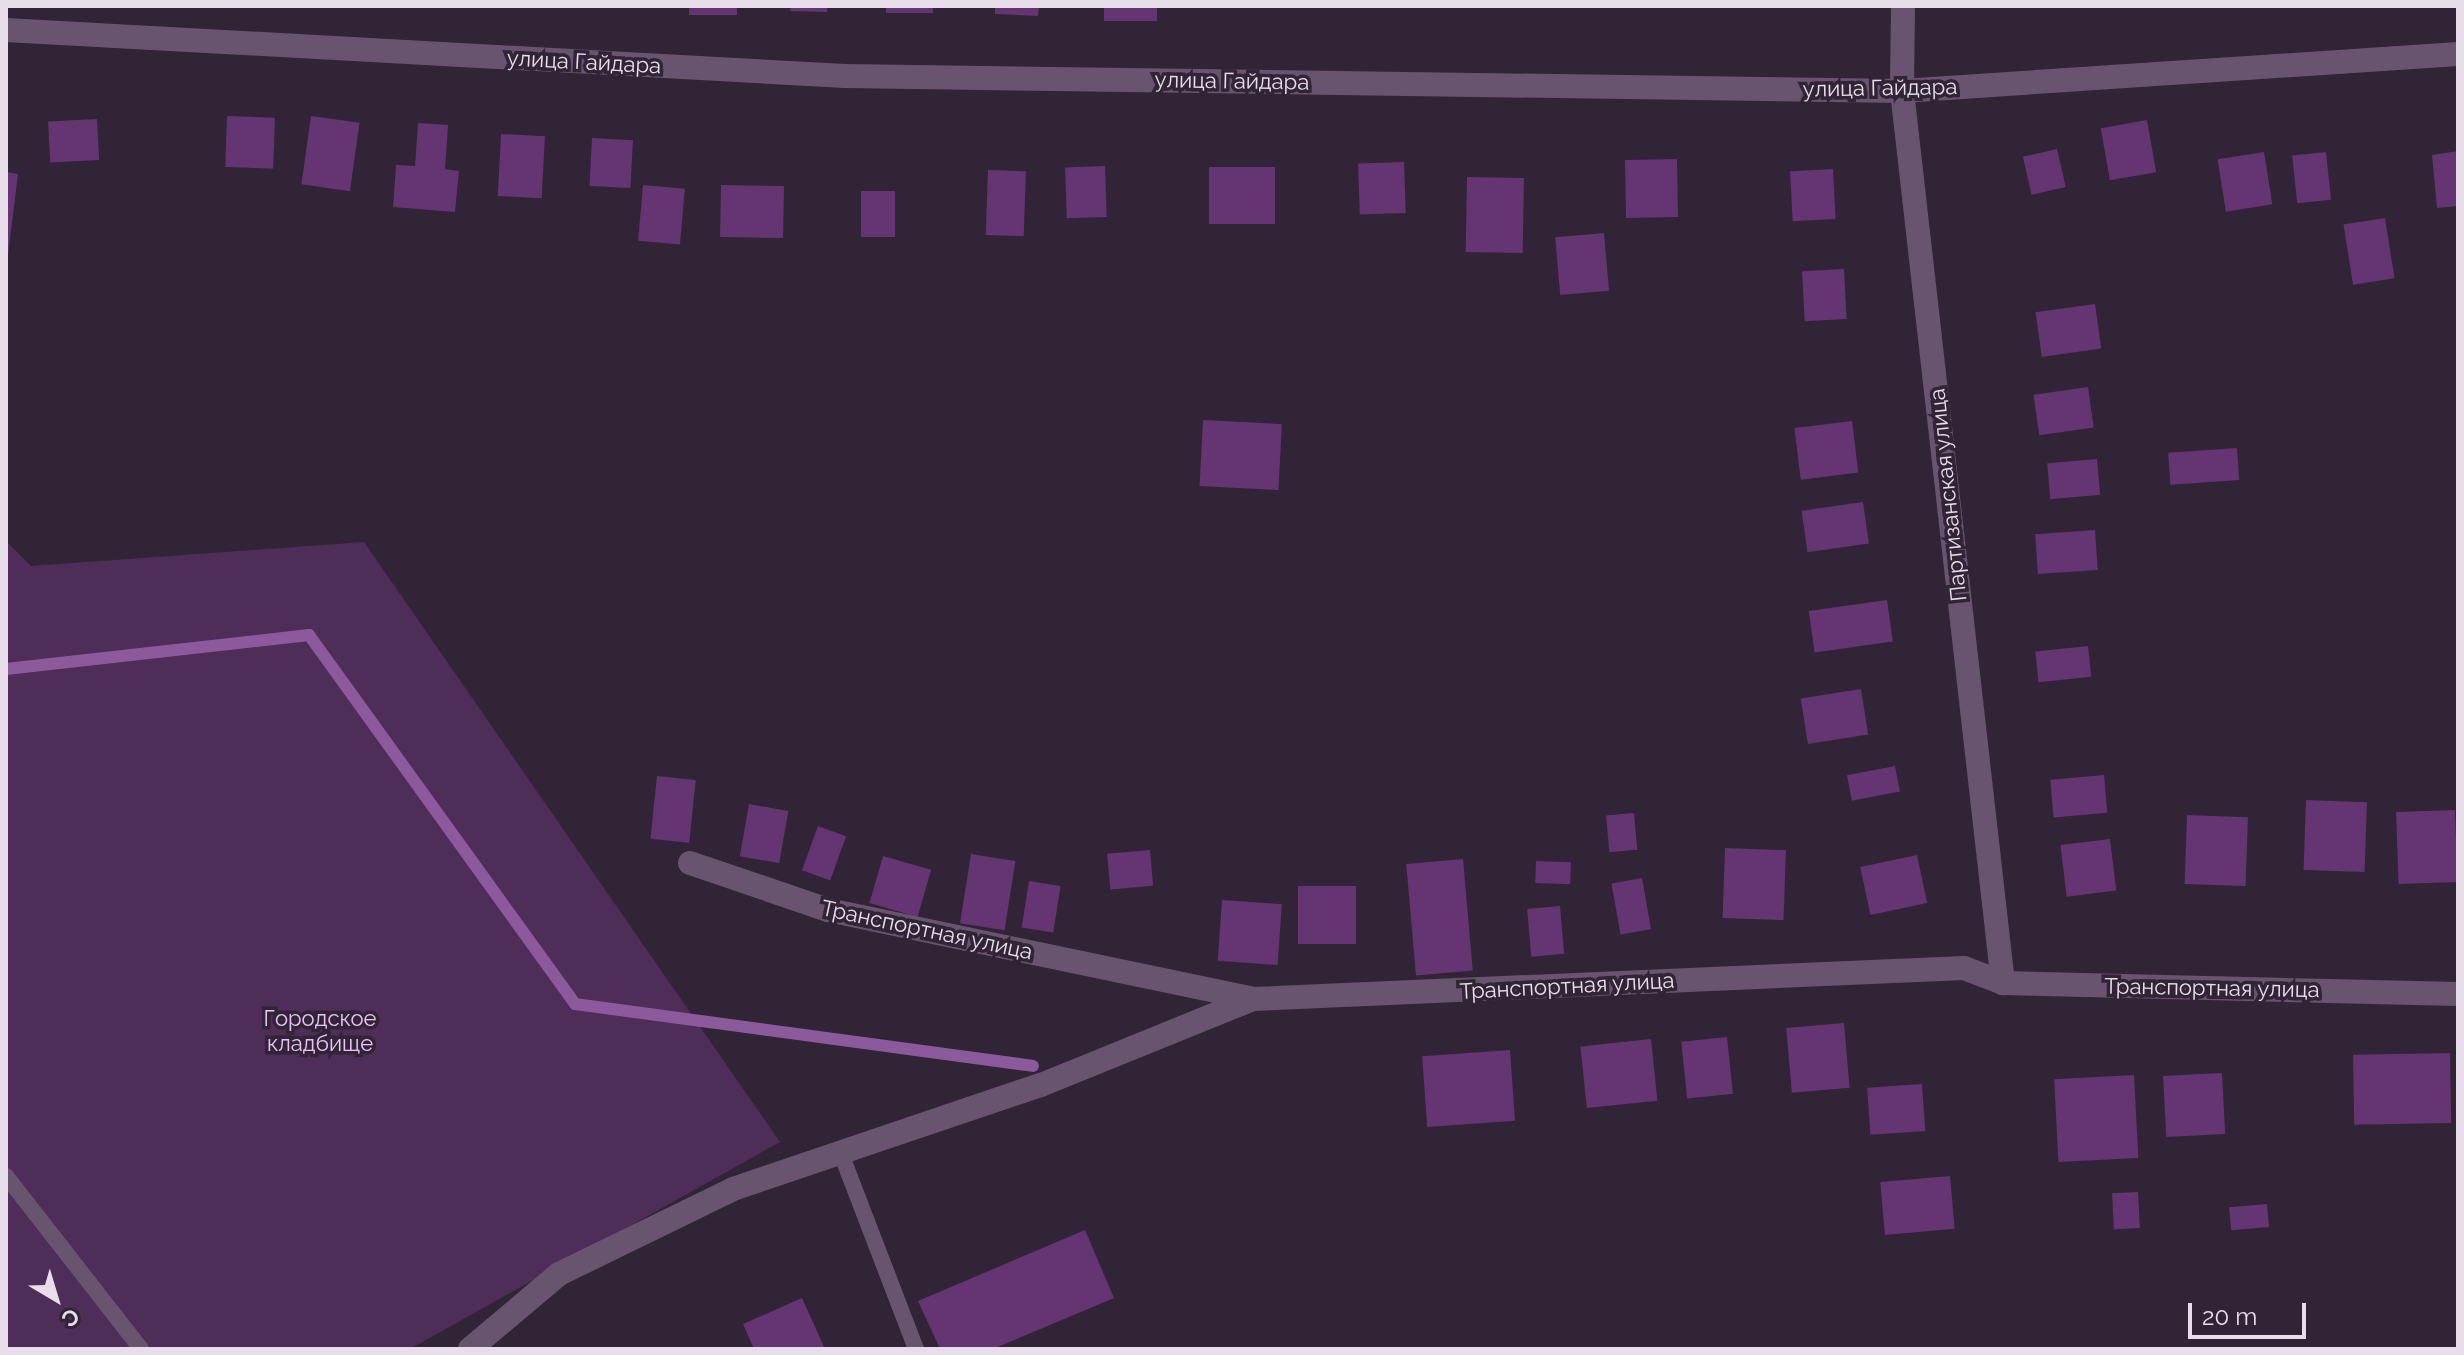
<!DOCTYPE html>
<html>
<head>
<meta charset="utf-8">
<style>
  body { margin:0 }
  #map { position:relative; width:2464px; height:1355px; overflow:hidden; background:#312436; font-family:Raleway,sans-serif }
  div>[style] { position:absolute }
  .green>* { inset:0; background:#4e2d58 }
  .stream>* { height:12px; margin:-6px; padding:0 6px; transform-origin:6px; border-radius:6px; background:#8c5a9c }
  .building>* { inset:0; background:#643473; transform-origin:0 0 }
  .lane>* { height:16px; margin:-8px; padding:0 8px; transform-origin:8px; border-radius:8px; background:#695470 }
  .street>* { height:24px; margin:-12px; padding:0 12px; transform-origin:12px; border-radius:12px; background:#695470 }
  span { translate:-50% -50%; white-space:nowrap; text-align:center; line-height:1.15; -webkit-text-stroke:7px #312436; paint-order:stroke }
  .street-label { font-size:22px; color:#e7deea }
  .park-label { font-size:22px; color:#eac1f8 }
  .frame { position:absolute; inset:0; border:8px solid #e7deea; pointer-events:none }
  .north { position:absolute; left:16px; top:1259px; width:80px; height:80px; -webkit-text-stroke:6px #312436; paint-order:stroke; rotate:142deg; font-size:22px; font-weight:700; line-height:32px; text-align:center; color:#e7deea }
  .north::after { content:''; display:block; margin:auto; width:28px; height:36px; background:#e7deea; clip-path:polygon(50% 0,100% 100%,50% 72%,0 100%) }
  .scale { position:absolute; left:2188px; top:1303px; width:118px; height:36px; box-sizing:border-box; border:4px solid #e7deea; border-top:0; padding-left:10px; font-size:24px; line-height:28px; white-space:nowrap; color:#e7deea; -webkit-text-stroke:6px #312436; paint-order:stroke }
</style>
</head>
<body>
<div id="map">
  <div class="green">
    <div style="clip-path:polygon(6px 541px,31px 566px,364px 542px,780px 1142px,410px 1349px,6px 1349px)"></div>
  </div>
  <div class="stream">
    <div style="left:6px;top:669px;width:305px;rotate:-6.4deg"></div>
    <div style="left:309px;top:635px;width:455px;rotate:54.2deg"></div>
    <div style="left:575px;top:1004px;width:462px;rotate:7.7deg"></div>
  </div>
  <div class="building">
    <div style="left:689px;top:6px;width:48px;height:9px"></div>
    <div style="clip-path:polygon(791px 6px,827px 6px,827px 12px,790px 11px)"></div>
    <div style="left:886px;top:6px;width:47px;height:7px"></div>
    <div style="clip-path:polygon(995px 6px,1039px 6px,1038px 16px,995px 14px)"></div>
    <div style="left:1104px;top:6px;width:53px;height:15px"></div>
    <div style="left:227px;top:116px;width:48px;height:51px;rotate:2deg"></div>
    <div style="left:311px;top:116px;width:49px;height:69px;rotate:8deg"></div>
    <div style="left:97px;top:119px;width:41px;height:49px;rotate:87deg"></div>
    <div style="left:2147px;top:120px;width:53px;height:47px;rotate:80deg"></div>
    <div style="clip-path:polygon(418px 123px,448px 125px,445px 169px,459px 171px,455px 212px,393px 207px,396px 165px,415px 166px)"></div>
    <div style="left:501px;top:134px;width:44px;height:62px;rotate:3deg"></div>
    <div style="left:592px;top:138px;width:41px;height:48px;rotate:3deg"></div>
    <div style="left:2057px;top:149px;width:39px;height:35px;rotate:77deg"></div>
    <div style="clip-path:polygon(2458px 151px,2458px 206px,2437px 208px,2432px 155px)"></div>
    <div style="left:2264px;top:152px;width:53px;height:47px;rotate:81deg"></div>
    <div style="left:2326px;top:152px;width:48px;height:34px;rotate:84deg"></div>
    <div style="left:1677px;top:159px;width:58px;height:52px;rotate:89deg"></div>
    <div style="left:1404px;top:162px;width:51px;height:46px;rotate:88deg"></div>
    <div style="left:1105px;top:166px;width:51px;height:40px;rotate:88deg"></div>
    <div style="left:1275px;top:167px;width:57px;height:66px;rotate:90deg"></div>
    <div style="left:1833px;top:169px;width:50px;height:43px;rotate:87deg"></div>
    <div style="left:988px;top:170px;width:38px;height:65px;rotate:2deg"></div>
    <div style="clip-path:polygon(6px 172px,18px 174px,8px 255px,6px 255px)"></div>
    <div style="left:1467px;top:177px;width:57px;height:75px;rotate:1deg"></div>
    <div style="left:643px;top:185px;width:42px;height:56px;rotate:5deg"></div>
    <div style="left:721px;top:185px;width:63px;height:52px;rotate:1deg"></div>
    <div style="left:861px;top:191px;width:34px;height:46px"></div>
    <div style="left:2385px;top:218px;width:61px;height:42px;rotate:81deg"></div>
    <div style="left:1604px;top:233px;width:58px;height:49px;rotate:85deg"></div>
    <div style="left:1844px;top:269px;width:50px;height:42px;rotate:87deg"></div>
    <div style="left:2095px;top:304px;width:45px;height:60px;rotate:82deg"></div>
    <div style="left:2088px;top:387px;width:41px;height:55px;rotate:82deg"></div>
    <div style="left:1203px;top:420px;width:79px;height:66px;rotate:3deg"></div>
    <div style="left:1852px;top:421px;width:52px;height:58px;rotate:83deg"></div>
    <div style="left:2237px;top:448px;width:32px;height:69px;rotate:86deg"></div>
    <div style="left:2097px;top:459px;width:36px;height:50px;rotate:85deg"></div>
    <div style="left:1863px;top:502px;width:42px;height:62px;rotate:82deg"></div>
    <div style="left:2095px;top:530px;width:40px;height:60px;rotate:86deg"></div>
    <div style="left:1887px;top:600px;width:42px;height:79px;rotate:82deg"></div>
    <div style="left:2088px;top:646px;width:31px;height:53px;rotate:84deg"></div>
    <div style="left:1861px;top:689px;width:46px;height:61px;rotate:81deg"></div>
    <div style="left:1895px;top:766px;width:26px;height:49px;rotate:79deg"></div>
    <div style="left:2104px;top:775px;width:38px;height:54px;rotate:85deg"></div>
    <div style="left:657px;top:776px;width:39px;height:63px;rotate:6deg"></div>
    <div style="left:2306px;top:800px;width:61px;height:70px;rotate:2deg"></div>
    <div style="left:749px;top:804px;width:40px;height:53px;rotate:10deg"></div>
    <div style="left:2455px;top:810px;width:72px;height:59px;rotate:88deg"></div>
    <div style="left:1634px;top:813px;width:37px;height:28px;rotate:85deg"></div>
    <div style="left:2187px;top:815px;width:61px;height:69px;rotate:2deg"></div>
    <div style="left:818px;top:826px;width:30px;height:47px;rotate:20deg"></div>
    <div style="left:2110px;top:839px;width:52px;height:50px;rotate:83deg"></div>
    <div style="left:1725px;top:848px;width:61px;height:70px;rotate:2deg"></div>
    <div style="left:1150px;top:850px;width:36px;height:43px;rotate:85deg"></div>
    <div style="left:971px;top:854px;width:45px;height:70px;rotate:9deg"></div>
    <div style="left:1917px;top:855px;width:49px;height:58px;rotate:78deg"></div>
    <div style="left:883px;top:856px;width:50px;height:49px;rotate:16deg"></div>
    <div style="left:1463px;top:859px;width:112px;height:57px;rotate:85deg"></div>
    <div style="left:1536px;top:861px;width:35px;height:22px;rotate:2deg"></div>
    <div style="left:1642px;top:878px;width:52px;height:31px;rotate:80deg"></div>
    <div style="left:1029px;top:881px;width:32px;height:47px;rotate:9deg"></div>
    <div style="left:1298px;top:886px;width:58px;height:58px"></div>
    <div style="left:1222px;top:900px;width:60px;height:61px;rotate:4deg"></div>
    <div style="left:1560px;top:906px;width:48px;height:33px;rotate:85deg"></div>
    <div style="left:1844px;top:1023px;width:65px;height:58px;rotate:85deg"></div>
    <div style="left:1727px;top:1037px;width:57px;height:46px;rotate:84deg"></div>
    <div style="left:1651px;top:1039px;width:62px;height:71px;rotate:84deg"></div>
    <div style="left:1510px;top:1050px;width:71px;height:88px;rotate:86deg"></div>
    <div style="left:2450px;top:1053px;width:70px;height:97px;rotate:89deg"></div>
    <div style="left:2222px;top:1073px;width:61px;height:59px;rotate:87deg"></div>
    <div style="left:2134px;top:1075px;width:83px;height:80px;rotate:87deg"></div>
    <div style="left:1922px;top:1084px;width:47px;height:55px;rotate:86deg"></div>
    <div style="left:1950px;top:1176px;width:53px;height:70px;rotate:85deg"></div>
    <div style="left:2138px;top:1192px;width:36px;height:26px;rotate:87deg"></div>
    <div style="left:2267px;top:1204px;width:23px;height:38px;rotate:85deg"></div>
    <div style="clip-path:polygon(1085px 1230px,1114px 1298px,993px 1349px,940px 1349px,918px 1301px)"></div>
    <div style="clip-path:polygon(802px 1298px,825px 1349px,754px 1349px,743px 1324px)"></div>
  </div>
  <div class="lane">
    <div style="left:840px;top:1151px;width:212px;rotate:69deg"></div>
    <div style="left:6px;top:1176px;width:219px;rotate:52deg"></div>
  </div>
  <div class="street">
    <div style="left:1903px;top:6px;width:85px;rotate:90.7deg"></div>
    <div style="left:1902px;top:91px;width:898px;rotate:83.54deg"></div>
    <div style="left:6px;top:30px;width:840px;rotate:3.14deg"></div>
    <div style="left:845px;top:76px;width:1057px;rotate:0.81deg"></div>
    <div style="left:1902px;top:91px;width:557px;rotate:-3.81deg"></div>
    <div style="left:690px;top:863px;width:146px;rotate:18.8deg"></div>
    <div style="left:828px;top:910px;width:434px;rotate:11.8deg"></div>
    <div style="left:1253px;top:999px;width:712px;rotate:-2.5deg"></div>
    <div style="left:1964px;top:968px;width:42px;rotate:21deg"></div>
    <div style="left:2003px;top:983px;width:455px;rotate:1.4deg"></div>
    <div style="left:470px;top:1349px;width:116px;rotate:-40.1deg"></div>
    <div style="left:559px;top:1274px;width:194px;rotate:-26deg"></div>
    <div style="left:733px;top:1189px;width:325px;rotate:-18.7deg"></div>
    <div style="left:1041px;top:1085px;width:229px;rotate:-22.1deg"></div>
  </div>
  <div class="street-label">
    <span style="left:584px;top:62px;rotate:3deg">улица Гайдара</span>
    <span style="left:1232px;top:81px;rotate:1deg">улица Гайдара</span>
    <span style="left:1880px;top:88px;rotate:-1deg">улица Гайдара</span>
    <span style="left:1948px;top:495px;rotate:-96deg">Партизанская улица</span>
    <span style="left:927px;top:930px;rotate:12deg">Транспортная улица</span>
    <span style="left:1567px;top:986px;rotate:-3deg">Транспортная улица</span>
    <span style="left:2212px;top:988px;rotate:1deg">Транспортная улица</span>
  </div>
  <div class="park-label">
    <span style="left:320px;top:1031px">Городское<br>кладбище</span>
  </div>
  <div class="frame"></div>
  <div class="north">С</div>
  <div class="scale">20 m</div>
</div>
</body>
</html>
